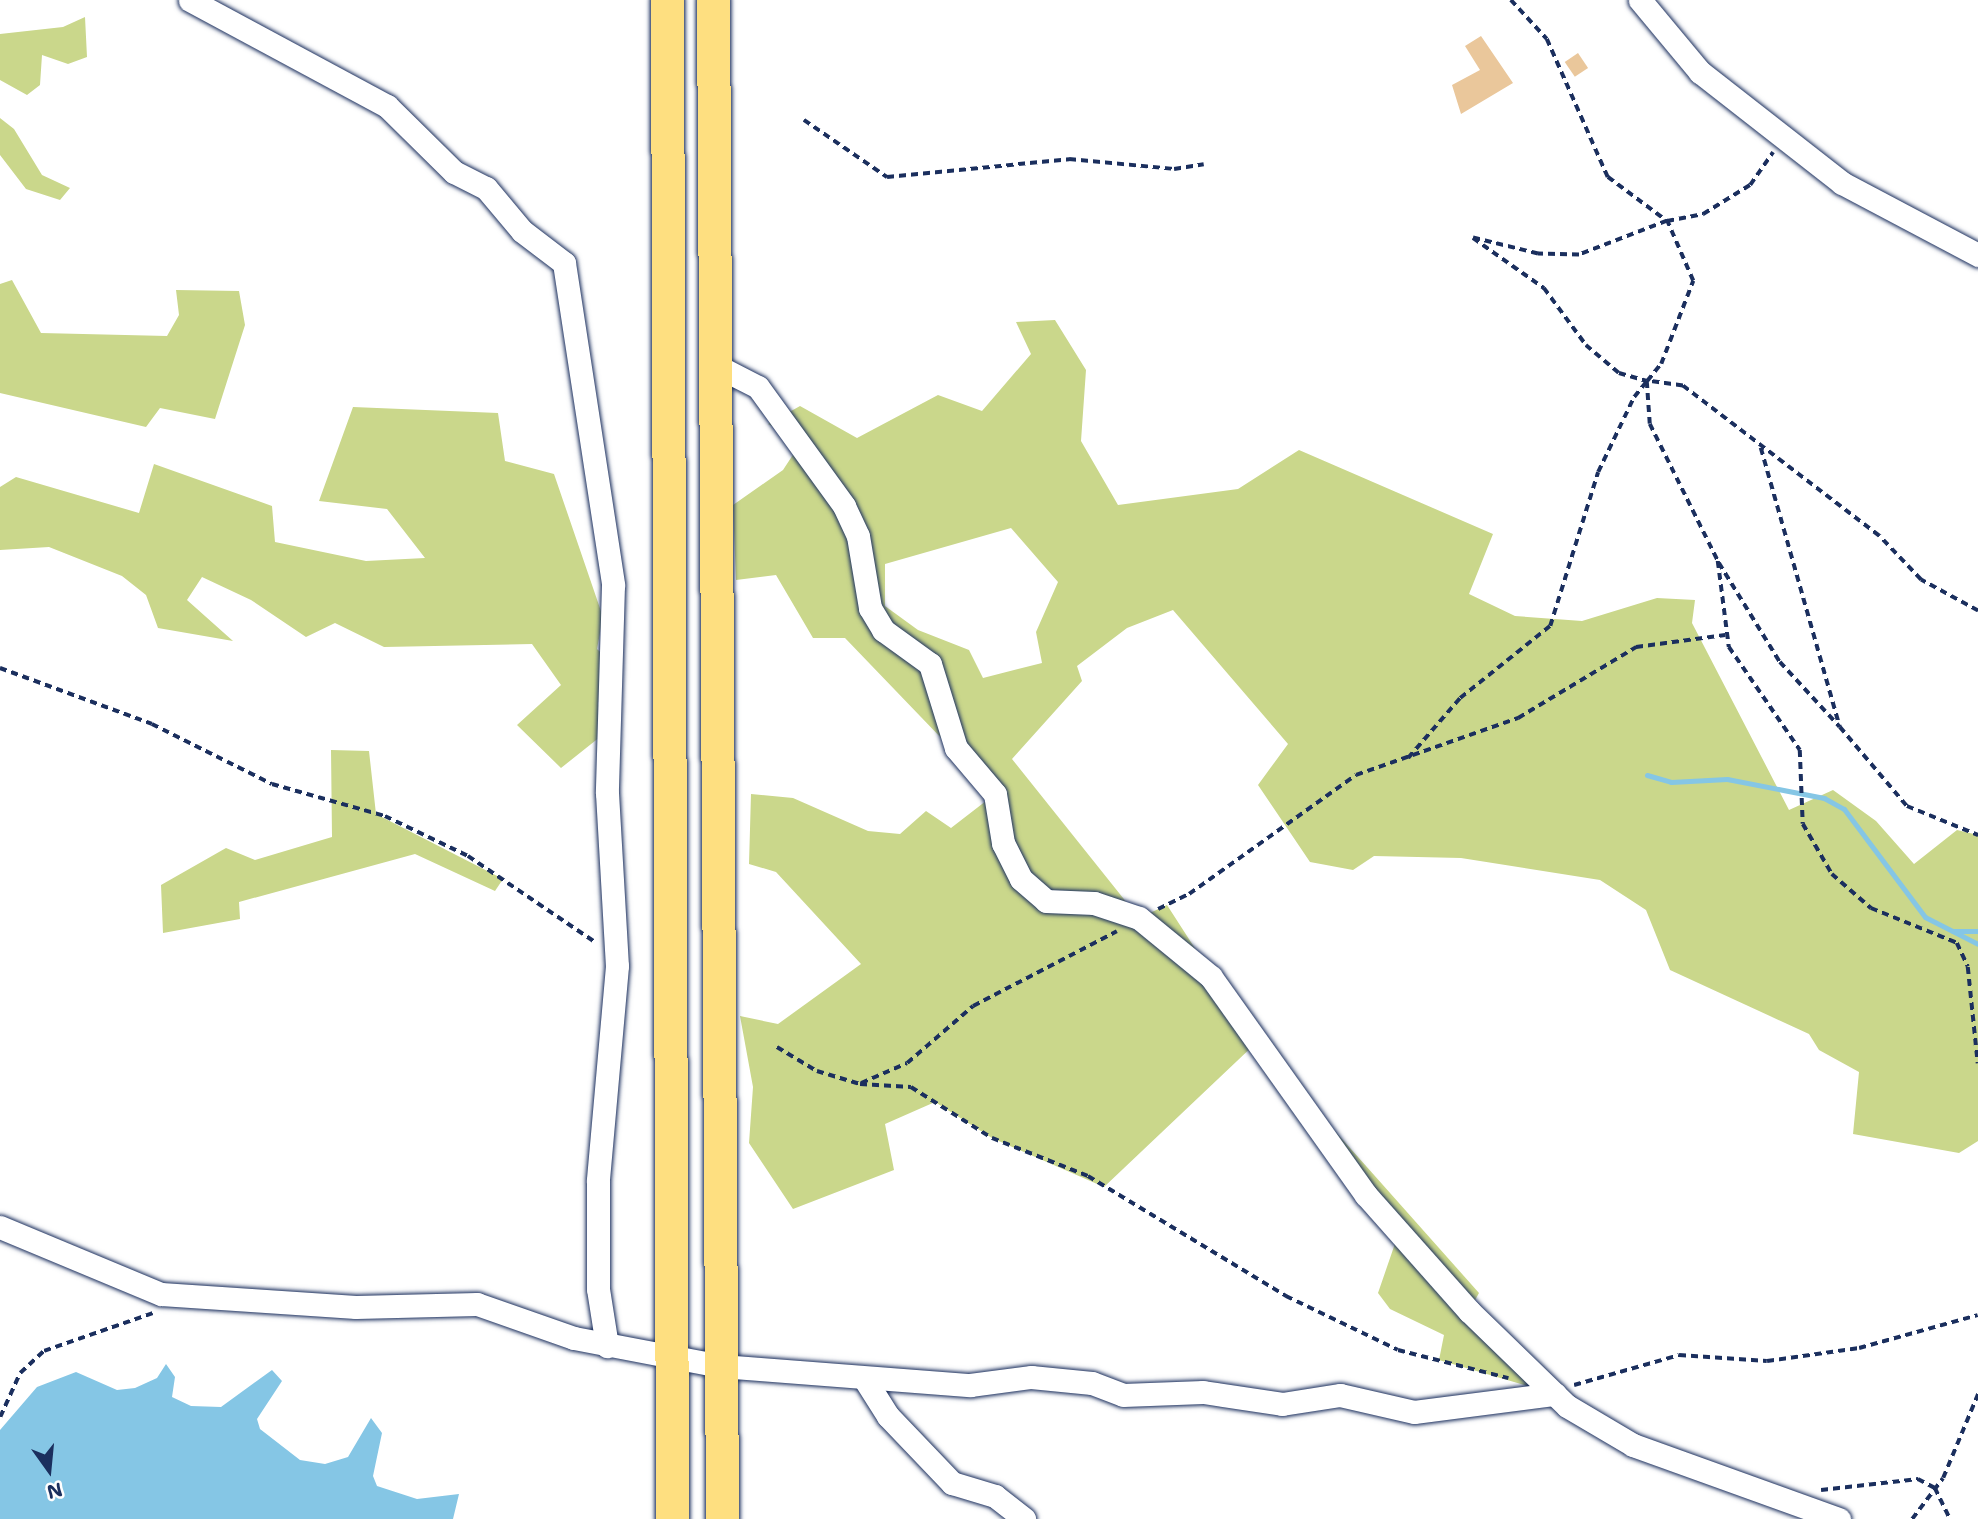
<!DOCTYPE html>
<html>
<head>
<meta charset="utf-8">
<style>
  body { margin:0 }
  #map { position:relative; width:1978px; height:1519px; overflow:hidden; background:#fff; font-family:"Shantell Sans",sans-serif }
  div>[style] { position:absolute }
  .green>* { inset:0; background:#cad78b }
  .water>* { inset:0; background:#85c6e5 }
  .stream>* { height:5px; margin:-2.5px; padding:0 2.5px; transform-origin:2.5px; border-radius:2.5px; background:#85c6e5 }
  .building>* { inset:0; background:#eac79b; transform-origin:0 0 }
  .path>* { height:3.5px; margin-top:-1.75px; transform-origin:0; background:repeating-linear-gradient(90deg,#1b2f5e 0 7px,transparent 0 12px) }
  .roads { filter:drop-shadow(0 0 2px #1b2f5e) drop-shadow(0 0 2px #1b2f5e) }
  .minor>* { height:23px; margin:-11.5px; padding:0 11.5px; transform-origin:11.5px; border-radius:11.5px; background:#fff }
  .highway>* { height:33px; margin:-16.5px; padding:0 16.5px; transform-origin:16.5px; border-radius:16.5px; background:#fedf80 }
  span { translate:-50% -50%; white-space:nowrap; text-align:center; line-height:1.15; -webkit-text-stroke:5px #fff; paint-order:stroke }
  .north { position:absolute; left:14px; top:1435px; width:70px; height:70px; -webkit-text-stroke:5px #fff; paint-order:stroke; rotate:165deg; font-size:19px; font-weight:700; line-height:28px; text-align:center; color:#1b2f5e }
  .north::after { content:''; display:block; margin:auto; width:24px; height:32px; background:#1b2f5e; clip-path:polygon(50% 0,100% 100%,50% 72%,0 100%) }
</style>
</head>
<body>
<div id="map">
  <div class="green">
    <div style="clip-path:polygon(85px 17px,87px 57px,68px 64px,42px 55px,40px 85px,27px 95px,0 80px,0 34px,63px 27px)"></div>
    <div style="clip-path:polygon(0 118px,14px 129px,42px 175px,70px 188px,60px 200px,26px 189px,0 155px)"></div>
    <div style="clip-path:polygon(12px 280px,41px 333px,167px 336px,179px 315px,176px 290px,239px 291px,245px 325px,215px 419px,160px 408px,146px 427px,0 393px,0 284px)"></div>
    <div style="clip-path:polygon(evenodd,1055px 320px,1086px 370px,1081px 441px,1118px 505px,1238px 489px,1299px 450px,1493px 534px,1469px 594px,1515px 616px,1582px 621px,1657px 598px,1695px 600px,1692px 623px,1789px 810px,1833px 790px,1876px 821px,1914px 864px,1957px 830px,1978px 835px,1978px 1141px,1959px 1153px,1853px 1134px,1859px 1072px,1819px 1050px,1809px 1034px,1670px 970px,1646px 910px,1600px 880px,1461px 858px,1374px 856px,1353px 870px,1310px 862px,1258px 785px,1288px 744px,1173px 610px,1127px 628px,1077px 666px,1082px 681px,1012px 759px,1139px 918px,1167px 905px,1256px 1043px,1104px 1187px,992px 1138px,935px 1102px,885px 1124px,894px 1170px,793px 1209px,749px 1143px,753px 1087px,740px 1016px,778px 1024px,861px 964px,776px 872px,749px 864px,751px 794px,793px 798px,868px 831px,900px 834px,926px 811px,951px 828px,995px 794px,845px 638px,813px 638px,776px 575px,736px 580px,733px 505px,783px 470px,802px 441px,768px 424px,800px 406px,857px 438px,938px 395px,982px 411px,1031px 354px,1016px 322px,1055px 320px,1011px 528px,1058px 582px,1036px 632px,1042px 663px,983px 678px,969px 650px,918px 630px,885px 606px,885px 564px,1011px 528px)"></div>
    <div style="clip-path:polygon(353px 407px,498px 413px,505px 461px,554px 474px,603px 617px,597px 649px,620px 670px,598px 703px,610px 729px,561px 768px,517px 725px,561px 685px,532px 644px,384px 647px,335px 623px,306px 637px,251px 600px,202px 577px,187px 600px,233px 641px,158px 628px,146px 595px,122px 576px,49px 547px,0 550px,0 487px,16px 477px,139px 513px,154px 464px,272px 506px,275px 542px,366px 561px,425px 558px,387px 509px,319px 501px)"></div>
    <div style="clip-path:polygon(331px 750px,369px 751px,376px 814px,503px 879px,495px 891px,415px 854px,239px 902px,240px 919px,163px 933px,161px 885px,226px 848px,255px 860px,332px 837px)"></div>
    <div style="clip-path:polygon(1334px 1130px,1479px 1293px,1469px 1311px,1555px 1394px,1439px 1360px,1444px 1335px,1390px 1309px,1378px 1293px,1399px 1232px)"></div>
  </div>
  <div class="water">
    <div style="clip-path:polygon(166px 1364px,175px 1377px,172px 1397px,191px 1406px,221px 1407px,272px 1370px,282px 1381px,257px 1419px,260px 1429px,300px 1460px,325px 1464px,348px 1457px,371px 1418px,382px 1433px,373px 1476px,377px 1486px,417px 1499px,459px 1494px,453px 1519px,0 1519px,0 1430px,37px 1387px,76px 1372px,117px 1390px,135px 1388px,157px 1378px)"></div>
  </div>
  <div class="stream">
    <div style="left:1647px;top:775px;width:25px;rotate:16deg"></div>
    <div style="left:1671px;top:782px;width:56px;rotate:-3.1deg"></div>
    <div style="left:1727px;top:779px;width:99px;rotate:11.1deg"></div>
    <div style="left:1824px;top:798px;width:23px;rotate:29deg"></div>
    <div style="left:1844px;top:809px;width:135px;rotate:53.1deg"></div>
    <div style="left:1925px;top:917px;width:59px;rotate:27deg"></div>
    <div style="left:1953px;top:931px;width:25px"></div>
  </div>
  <div class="building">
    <div style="clip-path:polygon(1481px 36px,1513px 83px,1461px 114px,1452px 85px,1480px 70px,1465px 46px)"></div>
    <div style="left:1578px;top:53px;width:18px;height:16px;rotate:56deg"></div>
  </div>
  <div class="path">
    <div style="left:1511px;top:0;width:53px;rotate:47.3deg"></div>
    <div style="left:1547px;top:39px;width:151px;rotate:66.2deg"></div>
    <div style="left:1608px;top:177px;width:74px;rotate:36.7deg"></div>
    <div style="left:1667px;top:221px;width:37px;rotate:-11deg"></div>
    <div style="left:1703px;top:214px;width:55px;rotate:-31.7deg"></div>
    <div style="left:1750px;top:185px;width:40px;rotate:-55.1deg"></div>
    <div style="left:804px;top:120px;width:101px;rotate:34.5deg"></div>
    <div style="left:887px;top:177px;width:183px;rotate:-5.6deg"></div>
    <div style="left:1069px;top:159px;width:105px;rotate:5.4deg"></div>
    <div style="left:1174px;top:169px;width:30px;rotate:-9deg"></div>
    <div style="left:1761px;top:448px;width:290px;rotate:74.2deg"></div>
    <div style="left:1840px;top:727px;width:104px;rotate:49.7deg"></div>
    <div style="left:1907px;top:806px;width:77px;rotate:22.2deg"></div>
    <div style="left:1719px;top:563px;width:116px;rotate:58.4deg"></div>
    <div style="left:1780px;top:662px;width:88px;rotate:47.3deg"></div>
    <div style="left:1978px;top:611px;width:65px;rotate:-151.5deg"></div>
    <div style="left:1921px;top:580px;width:61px;rotate:-133.7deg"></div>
    <div style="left:1879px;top:536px;width:247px;rotate:-142.6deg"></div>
    <div style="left:1683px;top:386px;width:36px;rotate:-172deg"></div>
    <div style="left:1647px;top:381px;width:43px;rotate:86deg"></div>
    <div style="left:1650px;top:424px;width:153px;rotate:63.6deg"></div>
    <div style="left:1718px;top:561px;width:87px;rotate:82.7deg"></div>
    <div style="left:1729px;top:647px;width:125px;rotate:55.4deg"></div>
    <div style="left:1800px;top:750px;width:74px;rotate:87.7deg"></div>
    <div style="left:1803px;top:824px;width:58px;rotate:59.9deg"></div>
    <div style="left:1832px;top:874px;width:52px;rotate:41.1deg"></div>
    <div style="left:1871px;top:908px;width:93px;rotate:22.1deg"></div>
    <div style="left:1957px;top:943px;width:26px;rotate:65deg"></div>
    <div style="left:1968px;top:967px;width:97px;rotate:84.1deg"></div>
    <div style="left:0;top:668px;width:162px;rotate:20.2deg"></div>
    <div style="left:152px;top:724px;width:134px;rotate:26.6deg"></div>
    <div style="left:272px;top:784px;width:117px;rotate:15.8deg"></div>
    <div style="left:385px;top:816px;width:92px;rotate:25.7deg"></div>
    <div style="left:468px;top:856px;width:153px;rotate:34.1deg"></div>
    <div style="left:1408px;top:758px;width:79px;rotate:-49.1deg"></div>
    <div style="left:1460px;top:698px;width:115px;rotate:-38.7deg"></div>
    <div style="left:1550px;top:626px;width:161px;rotate:-72.7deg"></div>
    <div style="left:1598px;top:472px;width:83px;rotate:-64.4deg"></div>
    <div style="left:1634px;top:397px;width:21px;rotate:-51deg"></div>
    <div style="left:1647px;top:381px;width:22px;rotate:-51deg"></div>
    <div style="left:1661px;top:364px;width:89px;rotate:-68.9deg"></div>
    <div style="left:1693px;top:281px;width:65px;rotate:-113.4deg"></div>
    <div style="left:1667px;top:221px;width:94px;rotate:158.9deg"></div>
    <div style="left:1579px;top:255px;width:41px;rotate:-178.6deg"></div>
    <div style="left:1538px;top:254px;width:67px;rotate:-166.2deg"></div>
    <div style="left:1473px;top:238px;width:87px;rotate:35.2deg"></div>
    <div style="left:1544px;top:288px;width:71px;rotate:53.6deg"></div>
    <div style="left:1586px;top:345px;width:43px;rotate:40.3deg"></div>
    <div style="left:1619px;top:373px;width:29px;rotate:16deg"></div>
    <div style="left:1158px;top:909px;width:34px;rotate:-26deg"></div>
    <div style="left:1189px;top:894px;width:205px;rotate:-35.5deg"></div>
    <div style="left:1356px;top:775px;width:172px;rotate:-19.4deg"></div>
    <div style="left:1518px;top:718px;width:138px;rotate:-31deg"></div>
    <div style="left:1636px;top:647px;width:90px;rotate:-7.7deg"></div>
    <div style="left:777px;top:1047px;width:47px;rotate:31deg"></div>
    <div style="left:817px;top:1071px;width:45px;rotate:16.8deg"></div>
    <div style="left:860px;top:1084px;width:51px;rotate:3.4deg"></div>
    <div style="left:911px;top:1087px;width:96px;rotate:32.2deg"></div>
    <div style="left:992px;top:1138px;width:103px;rotate:21.6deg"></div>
    <div style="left:1088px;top:1176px;width:232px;rotate:31.2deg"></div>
    <div style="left:1286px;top:1296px;width:124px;rotate:25.7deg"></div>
    <div style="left:1398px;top:1350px;width:114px;rotate:14.3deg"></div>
    <div style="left:861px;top:1083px;width:50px;rotate:-23.5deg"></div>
    <div style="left:907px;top:1063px;width:87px;rotate:-40.8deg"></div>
    <div style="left:973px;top:1006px;width:162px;rotate:-27.5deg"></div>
    <div style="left:1574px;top:1385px;width:109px;rotate:-15.9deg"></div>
    <div style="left:1679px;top:1355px;width:88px;rotate:3.9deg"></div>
    <div style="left:1767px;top:1361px;width:93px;rotate:-8deg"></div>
    <div style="left:1859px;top:1348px;width:123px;rotate:-15.5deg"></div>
    <div style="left:0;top:1417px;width:48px;rotate:-65.6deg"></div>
    <div style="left:20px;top:1373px;width:33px;rotate:-43deg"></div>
    <div style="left:44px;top:1351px;width:115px;rotate:-19.2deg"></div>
    <div style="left:1821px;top:1490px;width:98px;rotate:-6.5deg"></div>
    <div style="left:1918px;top:1479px;width:19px;rotate:28deg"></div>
    <div style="left:1935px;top:1488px;width:34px;rotate:64deg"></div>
    <div style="left:1912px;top:1519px;width:51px;rotate:-52.9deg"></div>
    <div style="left:1943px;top:1478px;width:91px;rotate:-67.4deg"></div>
  </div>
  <div class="roads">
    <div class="minor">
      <div style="left:190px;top:0;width:224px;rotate:28.3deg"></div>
      <div style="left:387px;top:106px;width:94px;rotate:44.6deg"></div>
      <div style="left:454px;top:172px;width:36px;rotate:27deg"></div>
      <div style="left:486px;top:188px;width:56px;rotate:50.1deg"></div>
      <div style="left:522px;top:231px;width:53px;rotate:37.3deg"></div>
      <div style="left:564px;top:263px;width:326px;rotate:81.3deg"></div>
      <div style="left:613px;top:585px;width:208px;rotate:91.7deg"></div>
      <div style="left:607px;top:793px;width:173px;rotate:86.7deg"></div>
      <div style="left:617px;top:966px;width:216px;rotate:95.1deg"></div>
      <div style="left:598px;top:1181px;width:108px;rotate:90deg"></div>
      <div style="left:598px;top:1289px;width:58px;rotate:81deg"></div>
      <div style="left:1640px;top:0;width:94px;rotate:50.2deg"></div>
      <div style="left:1700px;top:72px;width:180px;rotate:38deg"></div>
      <div style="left:1842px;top:183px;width:154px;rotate:27.9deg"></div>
      <div style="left:715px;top:365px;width:48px;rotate:27.1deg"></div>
      <div style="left:758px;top:387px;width:147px;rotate:54.1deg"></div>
      <div style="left:844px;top:506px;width:33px;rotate:65deg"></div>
      <div style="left:858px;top:536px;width:73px;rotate:80.5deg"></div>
      <div style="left:870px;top:608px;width:26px;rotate:59deg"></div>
      <div style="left:883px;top:630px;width:58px;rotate:35.9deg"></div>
      <div style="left:930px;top:664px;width:88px;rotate:72.8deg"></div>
      <div style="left:956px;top:748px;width:60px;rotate:49.7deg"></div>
      <div style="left:995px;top:794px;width:50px;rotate:80.7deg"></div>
      <div style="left:1003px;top:843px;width:40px;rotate:63.4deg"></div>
      <div style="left:1021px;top:879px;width:33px;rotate:41deg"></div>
      <div style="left:1046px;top:901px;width:48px;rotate:2.4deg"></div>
      <div style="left:1094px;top:903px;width:47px;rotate:18.4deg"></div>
      <div style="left:1139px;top:918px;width:93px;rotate:39.3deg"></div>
      <div style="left:1211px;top:977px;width:267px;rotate:54.6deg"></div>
      <div style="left:1366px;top:1195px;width:155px;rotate:48.4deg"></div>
      <div style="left:1469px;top:1311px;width:136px;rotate:44.1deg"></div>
      <div style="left:1567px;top:1406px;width:77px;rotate:30.6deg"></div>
      <div style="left:1633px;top:1445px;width:219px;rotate:19.8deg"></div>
      <div style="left:0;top:1227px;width:174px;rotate:22.6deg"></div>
      <div style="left:161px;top:1294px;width:195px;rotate:3.8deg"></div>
      <div style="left:356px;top:1307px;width:121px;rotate:-1.4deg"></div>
      <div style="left:477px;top:1304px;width:103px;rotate:19.3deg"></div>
      <div style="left:574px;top:1338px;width:150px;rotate:10.8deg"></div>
      <div style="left:721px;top:1366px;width:250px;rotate:4.4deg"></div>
      <div style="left:970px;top:1385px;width:62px;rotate:-7.5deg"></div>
      <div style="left:1031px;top:1377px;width:61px;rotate:5.6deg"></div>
      <div style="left:1092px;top:1383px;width:33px;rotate:21deg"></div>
      <div style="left:1123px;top:1395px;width:80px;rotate:-2.1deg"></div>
      <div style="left:1203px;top:1392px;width:80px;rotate:8.6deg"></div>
      <div style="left:1282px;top:1404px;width:59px;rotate:-8.8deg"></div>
      <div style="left:1340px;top:1395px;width:76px;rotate:12.9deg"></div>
      <div style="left:1414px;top:1412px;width:142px;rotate:-7.3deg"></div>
      <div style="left:864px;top:1378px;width:45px;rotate:57.7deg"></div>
      <div style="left:888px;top:1416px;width:93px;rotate:46.3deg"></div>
      <div style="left:952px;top:1483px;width:45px;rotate:16.8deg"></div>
      <div style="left:995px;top:1496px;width:37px;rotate:38deg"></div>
    </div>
    <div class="highway">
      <div style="left:667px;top:0;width:1519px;rotate:89.81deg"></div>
      <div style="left:713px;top:0;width:1519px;rotate:89.66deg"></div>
    </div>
  </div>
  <div class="north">N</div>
</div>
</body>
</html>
